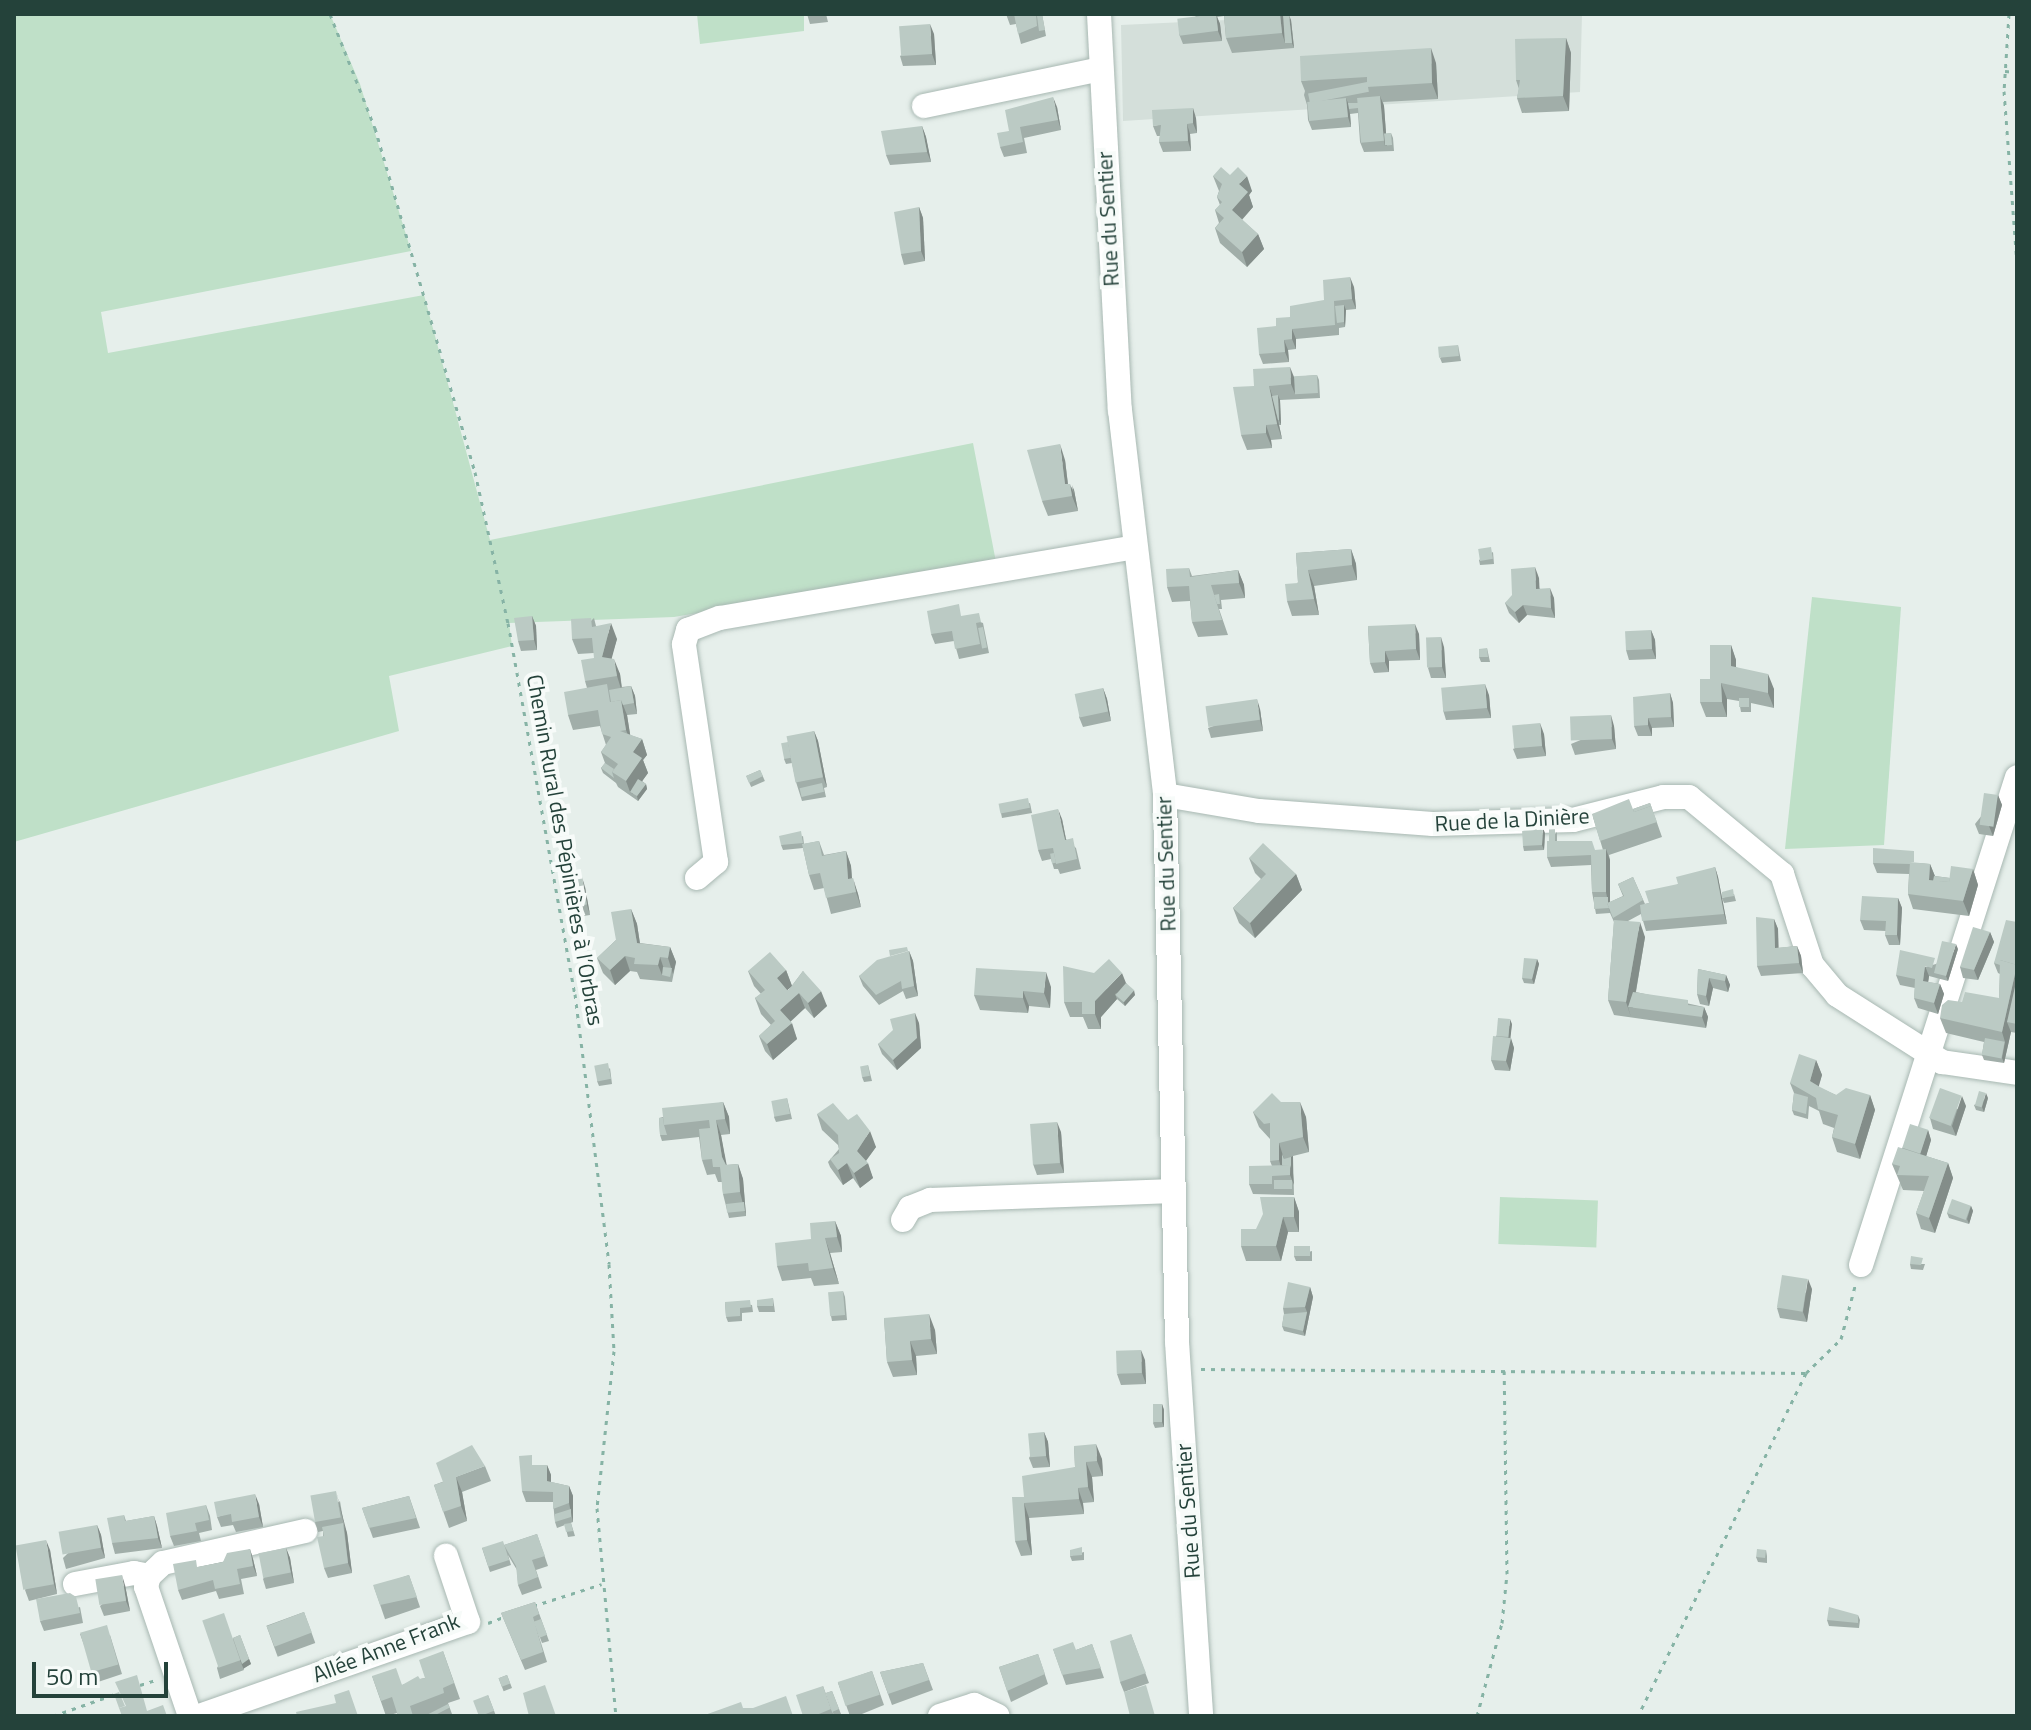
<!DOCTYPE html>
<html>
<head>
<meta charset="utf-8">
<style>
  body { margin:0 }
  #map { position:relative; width:2031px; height:1730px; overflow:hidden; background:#e6efeb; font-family:"Titillium Web",sans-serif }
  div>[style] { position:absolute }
  .built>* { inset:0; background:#d4dfda }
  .green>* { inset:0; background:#bfe0c8; transform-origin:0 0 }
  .path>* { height:3px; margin-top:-1.5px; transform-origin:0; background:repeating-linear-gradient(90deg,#86b3a5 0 4px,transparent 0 10px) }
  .roads { filter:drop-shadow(0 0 2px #a8b8b2) drop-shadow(0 0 2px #a8b8b2) }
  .minor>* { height:24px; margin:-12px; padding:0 12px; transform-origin:12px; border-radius:12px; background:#fff }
  .wall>* { inset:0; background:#a1aea9; transform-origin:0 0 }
  .shaded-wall>* { inset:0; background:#838d89 }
  .building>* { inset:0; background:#bbcac4; transform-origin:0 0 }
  span { translate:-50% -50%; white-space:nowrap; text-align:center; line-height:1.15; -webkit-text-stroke:8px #f7fbf9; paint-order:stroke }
  .street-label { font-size:22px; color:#24423a }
  .frame { position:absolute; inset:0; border:16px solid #24423a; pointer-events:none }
  .scale { position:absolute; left:32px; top:1662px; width:136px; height:36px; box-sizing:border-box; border:4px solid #24423a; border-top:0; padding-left:10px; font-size:24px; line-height:28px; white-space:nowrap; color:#24423a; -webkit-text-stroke:6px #f7fbf9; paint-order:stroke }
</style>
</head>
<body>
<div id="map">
  <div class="built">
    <div style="clip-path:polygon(1227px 14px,1582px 14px,1580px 92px,1123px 121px,1121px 25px,1227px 20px)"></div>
  </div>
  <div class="green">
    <div style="clip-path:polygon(14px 14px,330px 14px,360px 84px,411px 251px,101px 312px,108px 353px,424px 295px,490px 540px,973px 443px,996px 562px,674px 617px,509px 623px,512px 646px,389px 676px,399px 731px,14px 842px)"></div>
    <div style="clip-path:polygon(697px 14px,804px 14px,804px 31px,700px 44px)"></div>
    <div style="clip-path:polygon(1812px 597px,1901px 607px,1884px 845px,1785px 849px)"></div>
    <div style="left:1500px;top:1197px;width:98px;height:47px;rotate:2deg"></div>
  </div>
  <div class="path">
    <div style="left:330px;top:14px;width:123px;rotate:68.5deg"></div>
    <div style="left:375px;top:128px;width:358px;rotate:73.8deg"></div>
    <div style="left:475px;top:472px;width:155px;rotate:77.7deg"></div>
    <div style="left:508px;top:623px;width:377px;rotate:79.8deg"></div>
    <div style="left:575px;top:994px;width:272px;rotate:82.8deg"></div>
    <div style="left:609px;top:1264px;width:87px;rotate:86.7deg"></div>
    <div style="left:614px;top:1351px;width:158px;rotate:96.2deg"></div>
    <div style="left:597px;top:1508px;width:209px;rotate:84.8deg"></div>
    <div style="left:2009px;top:14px;width:77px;rotate:93.7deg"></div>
    <div style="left:2004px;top:91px;width:172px;rotate:85.7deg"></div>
    <div style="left:2005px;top:71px;width:12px;rotate:5deg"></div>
    <div style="left:1201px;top:1369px;width:605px;rotate:0.38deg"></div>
    <div style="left:1806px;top:1373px;width:382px;rotate:116.1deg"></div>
    <div style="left:1806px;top:1373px;width:49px;rotate:-44.2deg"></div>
    <div style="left:1841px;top:1339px;width:55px;rotate:-75.2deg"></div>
    <div style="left:533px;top:1606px;width:72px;rotate:-17.7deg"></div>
    <div style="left:488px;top:1623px;width:17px;rotate:-21deg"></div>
    <div style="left:140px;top:1685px;width:16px;rotate:-18deg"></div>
    <div style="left:53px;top:1716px;width:69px;rotate:-19.5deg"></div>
    <div style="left:1477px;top:1716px;width:96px;rotate:-75deg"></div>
    <div style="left:1502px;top:1623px;width:49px;rotate:-84.2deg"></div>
    <div style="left:1507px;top:1574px;width:203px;rotate:-90.8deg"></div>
  </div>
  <div class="roads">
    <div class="minor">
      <div style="left:1099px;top:14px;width:397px;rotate:87deg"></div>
      <div style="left:1120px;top:410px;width:388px;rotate:83.3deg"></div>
      <div style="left:1165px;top:795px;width:547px;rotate:88.74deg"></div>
      <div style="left:1177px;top:1342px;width:375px;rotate:86.3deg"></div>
      <div style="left:924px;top:106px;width:181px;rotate:-11.8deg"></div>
      <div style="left:1165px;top:795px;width:95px;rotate:9.7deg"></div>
      <div style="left:1259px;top:811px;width:174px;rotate:4.3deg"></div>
      <div style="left:1433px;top:824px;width:140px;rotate:-1.6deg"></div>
      <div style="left:1573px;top:820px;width:93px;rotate:-14.3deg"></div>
      <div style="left:1663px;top:797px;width:26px"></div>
      <div style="left:1689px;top:797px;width:121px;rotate:39.6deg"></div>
      <div style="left:1782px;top:874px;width:96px;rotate:71.8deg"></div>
      <div style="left:1812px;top:965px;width:39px;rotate:50deg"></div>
      <div style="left:1837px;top:995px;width:125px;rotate:32.5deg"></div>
      <div style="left:1942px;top:1062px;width:76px;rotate:8.3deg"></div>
      <div style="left:697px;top:878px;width:25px;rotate:-40deg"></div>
      <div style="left:716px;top:862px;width:220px;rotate:-98.4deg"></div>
      <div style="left:684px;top:644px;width:15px;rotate:-74deg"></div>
      <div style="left:688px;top:630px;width:34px;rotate:-21deg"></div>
      <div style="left:720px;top:618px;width:420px;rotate:-9.7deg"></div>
      <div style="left:903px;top:1220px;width:14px;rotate:-60deg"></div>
      <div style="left:910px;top:1208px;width:22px;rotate:-22deg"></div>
      <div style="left:930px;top:1200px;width:244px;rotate:-2.1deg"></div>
      <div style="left:1861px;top:1265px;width:512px;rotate:-72.27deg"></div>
      <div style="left:75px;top:1584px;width:60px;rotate:-10.6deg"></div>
      <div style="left:134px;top:1573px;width:15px;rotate:11deg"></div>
      <div style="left:190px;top:1716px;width:136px;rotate:-108.8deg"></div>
      <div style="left:146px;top:1587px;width:11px;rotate:-75deg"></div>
      <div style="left:149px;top:1576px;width:19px;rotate:-43deg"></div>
      <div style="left:163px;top:1563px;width:146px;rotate:-12.7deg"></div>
      <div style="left:199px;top:1716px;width:285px;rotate:-19.3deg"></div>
      <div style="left:468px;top:1622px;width:70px;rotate:-108.4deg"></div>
      <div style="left:940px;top:1716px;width:36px;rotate:-18deg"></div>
      <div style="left:974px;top:1705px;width:26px;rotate:25deg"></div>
    </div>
  </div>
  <div class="wall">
    <div style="clip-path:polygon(807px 14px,826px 14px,828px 22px,810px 24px)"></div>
    <div style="clip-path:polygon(1006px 14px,1042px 14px,1046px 36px,1021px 44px,1016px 24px,1010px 25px)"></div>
    <div style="clip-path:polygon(1195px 14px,1283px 14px,1291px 20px,1294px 48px,1232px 53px,1226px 38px,1224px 16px,1217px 17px,1220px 24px,1222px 41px,1183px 44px,1179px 34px,1196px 16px)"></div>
    <div style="clip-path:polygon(934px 34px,936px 65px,903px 66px,900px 56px)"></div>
    <div style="clip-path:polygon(1566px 38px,1571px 53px,1569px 111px,1522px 113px,1517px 98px,1519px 89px,1516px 80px)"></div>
    <div style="clip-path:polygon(1436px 63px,1438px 99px,1383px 102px,1384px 106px,1386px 134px,1391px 133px,1393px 138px,1394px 151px,1364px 152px,1360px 142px,1358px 113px,1350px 114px,1351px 127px,1312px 130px,1308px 120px,1307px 105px,1304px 95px,1305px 91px,1301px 81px)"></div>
    <div style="clip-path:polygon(1057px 107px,1061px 130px,1024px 138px,1027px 153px,1004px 157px,1000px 147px,1009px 131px)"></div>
    <div style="clip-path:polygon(1196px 118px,1197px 133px,1190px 134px,1191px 151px,1163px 152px,1159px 142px,1160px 136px,1157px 136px,1153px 126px)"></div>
    <div style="clip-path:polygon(922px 126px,926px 137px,931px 162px,890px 165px,886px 155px)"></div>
    <div style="clip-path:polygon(1230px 175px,1252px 191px,1249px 195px,1253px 207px,1242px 220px,1258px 234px,1264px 249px,1247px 267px,1220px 243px,1215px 228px,1219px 223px,1215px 210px,1220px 205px,1217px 197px,1219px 191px,1213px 176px)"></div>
    <div style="clip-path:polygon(919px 207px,923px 218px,925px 261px,904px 265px,901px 254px)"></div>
    <div style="clip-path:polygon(1354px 287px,1356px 309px,1346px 310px,1345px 327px,1339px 328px,1339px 335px,1296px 339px,1296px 349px,1288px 350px,1289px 362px,1263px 364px,1259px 354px,1290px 317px)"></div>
    <div style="clip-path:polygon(1458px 345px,1461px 361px,1442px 363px,1440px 358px)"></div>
    <div style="clip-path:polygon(1317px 375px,1319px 380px,1320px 398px,1280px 400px,1281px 425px,1279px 425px,1282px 439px,1271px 440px,1272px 448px,1247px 450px,1241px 435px,1254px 386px,1294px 377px)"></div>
    <div style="clip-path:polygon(1065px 460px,1068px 484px,1074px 490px,1078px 511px,1048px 516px,1042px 501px)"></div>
    <div style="clip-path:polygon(1351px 549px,1356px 564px,1357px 580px,1314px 586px,1319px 615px,1292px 616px,1287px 601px,1298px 582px,1296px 553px)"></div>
    <div style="clip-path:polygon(1493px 552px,1494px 564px,1480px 565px,1479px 560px)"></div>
    <div style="clip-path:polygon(1189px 568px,1192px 576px,1238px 570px,1244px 585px,1245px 598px,1221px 600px,1222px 609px,1219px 609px,1228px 635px,1198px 637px,1192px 622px,1190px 601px,1172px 602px,1167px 587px)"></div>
    <div style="clip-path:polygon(1539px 578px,1539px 588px,1554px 598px,1555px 618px,1527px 615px,1519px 623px,1509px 613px,1505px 603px)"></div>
    <div style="clip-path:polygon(532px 616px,536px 626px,537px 650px,521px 651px,518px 641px)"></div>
    <div style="clip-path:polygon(963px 616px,983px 623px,989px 653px,959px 659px,954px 641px,935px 644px,931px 634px)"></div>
    <div style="clip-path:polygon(594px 618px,596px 626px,617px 639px,611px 658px,620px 674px,622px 687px,631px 686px,635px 696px,637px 714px,627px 715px,630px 735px,642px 739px,647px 755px,643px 760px,648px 773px,642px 781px,646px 784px,647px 789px,638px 801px,618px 787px,616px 783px,603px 773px,601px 768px,605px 763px,601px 752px,606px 745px,600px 726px,573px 730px,568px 715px,587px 688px,585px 681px,594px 658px,594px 653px,578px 654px,572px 639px)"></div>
    <div style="clip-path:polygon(1368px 626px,1419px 634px,1420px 660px,1389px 661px,1389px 672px,1374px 673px,1370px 663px)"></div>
    <div style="clip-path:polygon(1651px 630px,1655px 640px,1656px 659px,1629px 660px,1626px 650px)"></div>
    <div style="clip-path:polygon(1731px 645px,1736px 660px,1736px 667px,1774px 689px,1774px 708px,1751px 703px,1751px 712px,1741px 712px,1739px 701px,1727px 699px,1727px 717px,1706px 717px,1700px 702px,1710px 679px)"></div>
    <div style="clip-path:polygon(1444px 647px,1446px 678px,1431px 678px,1428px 668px)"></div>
    <div style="clip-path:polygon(1487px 648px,1490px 662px,1481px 662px,1479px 657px)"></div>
    <div style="clip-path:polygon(1103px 688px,1107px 699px,1111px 721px,1083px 727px,1079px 717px)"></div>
    <div style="clip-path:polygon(1670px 693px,1673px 703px,1674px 727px,1652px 728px,1652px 736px,1638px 736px,1634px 726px)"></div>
    <div style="clip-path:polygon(1489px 695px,1491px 718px,1446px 720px,1443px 710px)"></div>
    <div style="clip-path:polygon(545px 706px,549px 722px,535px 725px,533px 720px)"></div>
    <div style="clip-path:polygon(1260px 709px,1263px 731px,1211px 738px,1208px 728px)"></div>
    <div style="clip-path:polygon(1614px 726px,1616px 749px,1575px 755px,1571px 744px)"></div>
    <div style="clip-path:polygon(814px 731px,818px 741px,827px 787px,824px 788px,826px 797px,802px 801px,796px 782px,792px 763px,786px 764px,784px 759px,788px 742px)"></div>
    <div style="clip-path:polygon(1544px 734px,1546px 756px,1517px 759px,1513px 749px)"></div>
    <div style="left:760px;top:770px;width:12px;height:15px;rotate:66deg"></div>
    <div style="clip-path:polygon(1998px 795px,2002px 805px,1993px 836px,1979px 834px,1975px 824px)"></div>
    <div style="clip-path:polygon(1030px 803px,1032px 813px,1002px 818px,1001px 813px)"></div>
    <div style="clip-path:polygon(1650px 803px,1662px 837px,1609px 855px,1610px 860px,1610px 902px,1623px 896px,1618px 884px,1633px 877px,1645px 904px,1649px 903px,1678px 884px,1715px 867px,1718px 877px,1727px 924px,1646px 931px,1641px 914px,1628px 921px,1645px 937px,1636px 992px,1704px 1007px,1708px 1017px,1706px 1028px,1614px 1015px,1608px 1000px,1614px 922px,1610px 913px,1596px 914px,1592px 892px,1591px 865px,1551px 867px,1547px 857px,1549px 841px,1557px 832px,1557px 841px,1595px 850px,1603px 850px,1592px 814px,1633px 809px)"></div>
    <div style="clip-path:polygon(1062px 819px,1066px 839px,1076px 848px,1081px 869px,1060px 874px,1058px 869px,1054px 869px,1051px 859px,1042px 861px,1038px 850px)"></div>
    <div style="clip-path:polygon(1545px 833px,1544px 850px,1524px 851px,1523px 846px)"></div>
    <div style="clip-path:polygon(803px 836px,804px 844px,819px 841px,824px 855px,846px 851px,851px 866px,852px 878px,858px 894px,861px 907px,831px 914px,824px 888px,814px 890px,809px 875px,803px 848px,783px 850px,781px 845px)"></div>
    <div style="clip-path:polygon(1249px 858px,1296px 874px,1302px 890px,1255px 938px,1239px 923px,1233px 908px,1261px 879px,1255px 873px)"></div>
    <div style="clip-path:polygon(1873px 863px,1918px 863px,1930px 864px,1935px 876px,1950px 878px,1973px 869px,1978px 885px,1969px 916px,1913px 909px,1908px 894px,1909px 874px,1877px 873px)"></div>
    <div style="clip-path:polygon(585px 887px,590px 915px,569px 918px,566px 908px)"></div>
    <div style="clip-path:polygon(1734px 894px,1736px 901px,1724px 903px,1722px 898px)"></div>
    <div style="clip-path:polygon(1898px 898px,1902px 908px,1900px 945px,1889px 945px,1885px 935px,1886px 931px,1864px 930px,1860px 920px)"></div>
    <div style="clip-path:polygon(631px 909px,637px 924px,640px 943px,670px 947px,676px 962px,672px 982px,640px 979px,637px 972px,630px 971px,615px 985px,603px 973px,597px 958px,616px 940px)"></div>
    <div style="clip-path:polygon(1774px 919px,1778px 929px,1778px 948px,1797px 946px,1801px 956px,1803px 973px,1761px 976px,1757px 966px)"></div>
    <div style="clip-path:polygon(2017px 922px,2017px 1033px,2011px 1032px,2004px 1063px,1984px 1060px,1982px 1055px,1984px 1042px,1946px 1033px,1940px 1018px,1962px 1002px,1999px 998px,2000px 974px,1998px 973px,1994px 963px)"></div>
    <div style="clip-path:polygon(1990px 932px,1994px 942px,1978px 980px,1963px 978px,1960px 967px)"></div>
    <div style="clip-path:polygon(1958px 949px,1948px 981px,1929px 976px,1928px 982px,1940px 984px,1944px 994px,1938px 1014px,1918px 1008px,1914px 998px,1915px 988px,1900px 985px,1896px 975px,1936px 964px)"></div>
    <div style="clip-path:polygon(909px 951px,913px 961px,918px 996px,906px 999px,903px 991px,879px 1005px,863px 986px,859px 976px)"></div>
    <div style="clip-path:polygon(1537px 959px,1539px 964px,1534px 984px,1524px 983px,1522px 978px)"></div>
    <div style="clip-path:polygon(1698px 969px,1726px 975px,1730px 985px,1728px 992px,1713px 988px,1709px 1006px,1700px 1004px,1697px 994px)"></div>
    <div style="clip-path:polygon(786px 970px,792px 986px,787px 990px,788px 991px,803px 971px,827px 1006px,814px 1018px,805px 1008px,790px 1021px,797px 1039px,773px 1060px,765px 1051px,759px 1036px,771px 1025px,761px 1014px,755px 998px,761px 994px,754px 986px,748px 971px)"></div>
    <div style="clip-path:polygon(1126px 983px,1135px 995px,1125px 1006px,1117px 999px,1101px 1017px,1101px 1029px,1088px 1029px,1083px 1017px,1070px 1017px,1064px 1002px)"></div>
    <div style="clip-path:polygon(1051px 987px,1050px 1008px,1029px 1006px,1028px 1013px,980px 1010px,974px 995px)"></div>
    <div style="clip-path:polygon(919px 1023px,921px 1048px,897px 1070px,882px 1054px,878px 1044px)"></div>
    <div style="clip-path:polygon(1512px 1024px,1510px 1037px,1514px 1048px,1510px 1071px,1495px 1070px,1491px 1060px,1496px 1036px)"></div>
    <div style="clip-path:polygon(1816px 1060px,1822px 1075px,1818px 1087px,1836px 1095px,1870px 1095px,1875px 1110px,1860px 1159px,1837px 1152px,1832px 1137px,1834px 1128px,1823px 1124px,1819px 1111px,1809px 1106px,1808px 1119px,1794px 1115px,1792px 1110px,1794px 1093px,1790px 1083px)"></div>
    <div style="clip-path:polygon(868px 1065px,872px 1081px,864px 1082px,862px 1077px)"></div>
    <div style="clip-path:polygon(610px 1068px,612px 1084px,599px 1086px,597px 1081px)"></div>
    <div style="clip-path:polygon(787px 1098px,792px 1119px,776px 1122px,774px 1117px)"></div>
    <div style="clip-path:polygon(1988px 1098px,1984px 1112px,1976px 1110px,1974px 1105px)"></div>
    <div style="clip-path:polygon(723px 1102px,729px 1117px,730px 1134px,721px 1135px,726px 1165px,738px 1164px,743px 1179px,746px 1216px,729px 1218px,723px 1194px,722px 1182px,718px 1182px,715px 1174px,707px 1175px,702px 1160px,699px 1137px,662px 1141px,660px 1135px,659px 1118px)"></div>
    <div style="clip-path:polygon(1281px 1102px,1306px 1117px,1309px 1152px,1293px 1156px,1294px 1195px,1253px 1194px,1249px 1184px,1272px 1166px,1270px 1161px,1270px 1139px,1259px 1127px,1253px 1112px)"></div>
    <div style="clip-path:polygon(1966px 1106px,1956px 1136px,1933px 1129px,1930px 1118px)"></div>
    <div style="clip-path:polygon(817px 1114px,848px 1120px,876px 1147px,866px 1161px,873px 1178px,860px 1188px,853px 1178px,843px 1185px,830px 1167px,828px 1162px,839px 1149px,838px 1145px,822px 1130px)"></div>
    <div style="clip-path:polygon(1928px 1130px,1931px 1140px,1926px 1156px,1948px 1163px,1953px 1178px,1935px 1233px,1921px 1229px,1916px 1213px,1924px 1191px,1903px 1190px,1892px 1164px,1902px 1148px)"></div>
    <div style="clip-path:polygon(1061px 1132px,1064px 1173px,1037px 1175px,1033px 1164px)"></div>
    <div style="clip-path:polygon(1294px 1197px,1299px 1212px,1299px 1232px,1288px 1232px,1281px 1261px,1246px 1261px,1241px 1246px)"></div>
    <div style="clip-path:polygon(1971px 1206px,1973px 1211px,1969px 1224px,1949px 1218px,1947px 1213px)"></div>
    <div style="clip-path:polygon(835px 1221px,841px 1236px,842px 1252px,830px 1253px,839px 1284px,814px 1286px,811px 1278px,782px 1281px,777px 1266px)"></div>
    <div style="clip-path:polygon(1312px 1251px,1312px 1261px,1296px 1261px,1294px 1256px)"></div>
    <div style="clip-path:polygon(1910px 1264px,1925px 1264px,1923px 1270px,1911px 1269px)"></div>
    <div style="clip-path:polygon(1310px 1287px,1313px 1297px,1305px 1336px,1284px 1331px,1282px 1326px,1284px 1314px,1283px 1308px)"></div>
    <div style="clip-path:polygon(1812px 1289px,1807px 1322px,1780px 1318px,1777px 1308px)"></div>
    <div style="clip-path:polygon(843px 1291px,845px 1297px,847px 1320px,832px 1321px,831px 1316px)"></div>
    <div style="clip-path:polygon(773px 1298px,775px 1312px,759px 1312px,757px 1306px)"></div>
    <div style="clip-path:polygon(725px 1302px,752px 1305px,753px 1312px,742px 1313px,742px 1321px,728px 1322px,726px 1317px)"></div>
    <div style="clip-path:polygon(884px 1318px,935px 1330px,937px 1354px,916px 1356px,917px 1375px,893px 1377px,887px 1362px)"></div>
    <div style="clip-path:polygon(1145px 1360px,1146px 1384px,1121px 1385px,1117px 1374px)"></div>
    <div style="clip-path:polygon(1162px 1404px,1164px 1410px,1164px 1427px,1155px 1428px,1153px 1423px)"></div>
    <div style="clip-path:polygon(1044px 1432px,1048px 1442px,1050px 1467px,1033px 1468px,1029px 1458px)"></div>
    <div style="clip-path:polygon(1074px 1446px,1102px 1459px,1103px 1476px,1092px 1477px,1094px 1502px,1083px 1503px,1084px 1514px,1029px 1518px,1032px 1555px,1021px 1556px,1015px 1541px,1024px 1497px,1075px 1467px)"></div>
    <div style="clip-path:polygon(535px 1465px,547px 1465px,551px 1475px,551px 1482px,569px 1486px,573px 1496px,573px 1522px,568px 1524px,571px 1523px,575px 1536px,568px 1537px,565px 1525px,557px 1528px,555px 1522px,553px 1502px,526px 1502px,522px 1491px)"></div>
    <div style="clip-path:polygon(485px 1466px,491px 1481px,462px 1492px,467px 1521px,449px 1528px,434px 1485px)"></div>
    <div style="clip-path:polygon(409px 1496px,420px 1528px,373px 1538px,362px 1508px)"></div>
    <div style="clip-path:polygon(340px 1501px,344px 1525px,347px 1533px,352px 1573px,328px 1578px,324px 1568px,323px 1531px,318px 1532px,315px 1522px)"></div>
    <div style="clip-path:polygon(259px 1504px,263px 1527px,236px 1532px,233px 1525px,221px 1527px,217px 1517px)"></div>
    <div style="clip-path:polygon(206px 1505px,210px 1516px,212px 1530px,199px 1533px,201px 1541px,174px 1546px,170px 1536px)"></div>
    <div style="clip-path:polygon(124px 1515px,126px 1521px,154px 1516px,157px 1526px,162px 1548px,115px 1554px,112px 1543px)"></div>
    <div style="clip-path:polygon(97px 1525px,101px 1535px,105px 1558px,66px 1569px,63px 1558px)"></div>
    <div style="clip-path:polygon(537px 1534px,548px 1566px,536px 1570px,542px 1588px,522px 1595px,518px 1585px,517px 1570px,508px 1555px,511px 1565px,490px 1572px,482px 1548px,504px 1545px)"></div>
    <div style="clip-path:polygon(286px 1548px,290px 1558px,294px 1583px,266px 1589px,263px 1579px)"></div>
    <div style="clip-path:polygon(250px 1549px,253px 1559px,257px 1576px,241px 1579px,244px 1594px,219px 1599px,216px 1591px,182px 1600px,178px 1590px,198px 1567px,223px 1562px)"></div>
    <div style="clip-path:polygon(50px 1550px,57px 1594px,29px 1601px,25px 1590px)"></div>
    <div style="clip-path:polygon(1766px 1550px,1767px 1556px,1767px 1563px,1758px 1562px,1756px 1557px)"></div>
    <div style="clip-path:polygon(1084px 1552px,1084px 1560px,1072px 1561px,1070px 1556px)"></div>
    <div style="left:409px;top:1575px;width:34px;height:37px;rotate:71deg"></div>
    <div style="clip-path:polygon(125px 1585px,130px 1611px,104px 1616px,100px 1606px)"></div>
    <div style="clip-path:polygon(535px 1602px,549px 1641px,542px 1643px,536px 1627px,547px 1662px,525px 1670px,501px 1613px)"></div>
    <div style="clip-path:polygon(80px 1607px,83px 1623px,44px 1631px,40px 1621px)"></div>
    <div style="left:304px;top:1612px;width:33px;height:40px;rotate:70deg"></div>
    <div style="clip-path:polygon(1858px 1615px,1860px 1620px,1859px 1628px,1829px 1626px,1827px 1620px)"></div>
    <div style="clip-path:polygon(80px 1634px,110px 1635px,122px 1674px,98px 1682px)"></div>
    <div style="clip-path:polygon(1131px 1634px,1149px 1683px,1124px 1692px,1120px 1682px)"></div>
    <div style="clip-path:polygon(240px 1635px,251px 1664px,243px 1668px,244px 1670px,220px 1679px,217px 1668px,233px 1638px)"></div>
    <div style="clip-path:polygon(1092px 1644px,1104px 1678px,1066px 1685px,1053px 1649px,1076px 1650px)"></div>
    <div style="clip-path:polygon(443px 1651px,460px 1699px,448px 1703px,452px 1714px,445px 1716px,398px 1716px,397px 1713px,386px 1716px,372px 1676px,402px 1685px,420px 1679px,425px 1678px)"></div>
    <div style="clip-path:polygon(1038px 1654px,1048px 1684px,1011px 1702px,999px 1667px)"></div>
    <div style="clip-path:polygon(923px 1663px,933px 1690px,892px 1705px,880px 1672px)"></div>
    <div style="clip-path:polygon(872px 1671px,884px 1705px,857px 1716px,850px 1716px,838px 1683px)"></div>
    <div style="left:507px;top:1675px;width:14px;height:9px;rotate:69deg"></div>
    <div style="clip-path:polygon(823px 1686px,834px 1716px,803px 1716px)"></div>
    <div style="clip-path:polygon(832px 1691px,841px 1714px,836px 1716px,834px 1716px,826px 1693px)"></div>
    <div style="clip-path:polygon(488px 1695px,496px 1716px,478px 1716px)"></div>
  </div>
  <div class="shaded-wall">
    <div style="clip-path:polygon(1216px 14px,1220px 24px,1222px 41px,1218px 31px)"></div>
    <div style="clip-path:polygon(1280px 14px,1283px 14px,1284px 17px,1285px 43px,1282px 33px)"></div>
    <div style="clip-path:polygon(1289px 15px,1291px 20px,1294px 48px,1292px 43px)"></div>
    <div style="clip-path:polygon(930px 24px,934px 34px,936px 65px,932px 54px)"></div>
    <div style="clip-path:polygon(1566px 38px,1571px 53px,1569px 111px,1563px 96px)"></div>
    <div style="clip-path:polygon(1431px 48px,1436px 63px,1438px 99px,1432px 83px)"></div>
    <div style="clip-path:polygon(1380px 96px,1384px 106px,1387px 146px,1385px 146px,1384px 141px)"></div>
    <div style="clip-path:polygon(1053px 97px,1057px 107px,1061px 130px,1058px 120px)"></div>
    <div style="clip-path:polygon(1346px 98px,1350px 108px,1349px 109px,1350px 114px,1351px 127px,1348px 117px)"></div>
    <div style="clip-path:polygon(1193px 108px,1196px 118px,1197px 133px,1193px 123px)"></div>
    <div style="clip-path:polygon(1187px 124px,1190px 134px,1191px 151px,1188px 141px)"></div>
    <div style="clip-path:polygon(922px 126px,926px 137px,931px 162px,927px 152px)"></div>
    <div style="clip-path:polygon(1247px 176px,1252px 191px,1249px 195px,1253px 207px,1237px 225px,1232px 210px,1239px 184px)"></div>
    <div style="clip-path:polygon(919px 207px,923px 218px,925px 261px,921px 251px)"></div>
    <div style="clip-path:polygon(1258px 234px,1264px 249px,1247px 267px,1242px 252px)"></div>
    <div style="clip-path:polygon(1350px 277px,1354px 287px,1356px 309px,1352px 299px)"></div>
    <div style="clip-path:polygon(1344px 305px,1346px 310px,1345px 327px,1344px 322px)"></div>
    <div style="clip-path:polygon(1292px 329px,1296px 339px,1296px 349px,1292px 339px)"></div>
    <div style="clip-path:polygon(1284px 340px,1288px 350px,1289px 362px,1285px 352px)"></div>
    <div style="clip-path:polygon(1290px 367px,1296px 382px,1295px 394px,1291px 384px)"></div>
    <div style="clip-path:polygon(1269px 386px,1274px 401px,1282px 439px,1277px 424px)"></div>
    <div style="clip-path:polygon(1278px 395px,1280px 400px,1281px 425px,1279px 420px)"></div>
    <div style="clip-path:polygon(1266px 425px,1271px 440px,1272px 448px,1266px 433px)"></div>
    <div style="clip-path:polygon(1060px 444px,1065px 460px,1069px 494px,1065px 484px)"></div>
    <div style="clip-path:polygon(1070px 484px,1074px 494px,1072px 485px,1074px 490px,1078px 511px,1072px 496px)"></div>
    <div style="clip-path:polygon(1351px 549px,1356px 564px,1357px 580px,1352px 565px)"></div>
    <div style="clip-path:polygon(1535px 567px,1539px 578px,1540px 599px,1536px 589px)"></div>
    <div style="clip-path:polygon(1238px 570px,1244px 585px,1245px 598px,1239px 583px)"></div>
    <div style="clip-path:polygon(1308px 570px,1314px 586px,1319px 615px,1314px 599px)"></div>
    <div style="clip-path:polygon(1550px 588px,1554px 598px,1555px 618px,1551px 608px)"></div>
    <div style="clip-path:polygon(1523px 605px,1527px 615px,1519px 623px,1515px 612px)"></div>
    <div style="clip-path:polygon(532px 616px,536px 626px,537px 650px,534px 640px)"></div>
    <div style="clip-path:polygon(611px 623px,617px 639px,608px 672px,602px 657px)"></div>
    <div style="clip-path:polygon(1415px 624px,1419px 634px,1420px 660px,1416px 649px)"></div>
    <div style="clip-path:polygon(1651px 630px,1655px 640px,1656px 659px,1652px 649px)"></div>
    <div style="clip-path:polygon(1441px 637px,1444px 647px,1446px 678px,1442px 667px)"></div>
    <div style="clip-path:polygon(1731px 645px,1736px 660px,1736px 681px,1731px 666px)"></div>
    <div style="clip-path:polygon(1385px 651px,1389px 661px,1389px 672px,1385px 662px)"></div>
    <div style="clip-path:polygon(614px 659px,620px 674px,622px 692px,617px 676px)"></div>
    <div style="clip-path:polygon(1768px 674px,1774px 689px,1774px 708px,1768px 693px)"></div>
    <div style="clip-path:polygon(1721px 683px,1727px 699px,1727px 717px,1722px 702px)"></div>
    <div style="clip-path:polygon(1485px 684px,1489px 695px,1491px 718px,1487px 708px)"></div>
    <div style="clip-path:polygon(631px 686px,635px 696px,637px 714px,634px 703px)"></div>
    <div style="clip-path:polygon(1103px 688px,1107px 699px,1111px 721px,1108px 711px)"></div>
    <div style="clip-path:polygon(1670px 693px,1673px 703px,1674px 727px,1671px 717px)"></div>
    <div style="clip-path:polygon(1257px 699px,1260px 709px,1263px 731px,1260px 720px)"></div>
    <div style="clip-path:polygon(621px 700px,627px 715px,632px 746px,626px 730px)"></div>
    <div style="clip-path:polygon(1611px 715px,1614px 726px,1616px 749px,1612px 739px)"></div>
    <div style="clip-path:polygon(1648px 718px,1652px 728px,1652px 736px,1648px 725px)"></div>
    <div style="clip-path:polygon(1540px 723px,1544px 734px,1546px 756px,1542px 746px)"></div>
    <div style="clip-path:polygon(814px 731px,818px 741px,827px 787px,823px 777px)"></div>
    <div style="clip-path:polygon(642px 739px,647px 755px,643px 760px,648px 773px,633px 794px,630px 792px,626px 781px,633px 752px)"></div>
    <div style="clip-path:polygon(646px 784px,647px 789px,638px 801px,637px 796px)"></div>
    <div style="clip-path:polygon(1998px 795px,2002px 805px,1993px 836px,1989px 826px)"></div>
    <div style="clip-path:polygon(1058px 809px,1062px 819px,1068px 850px,1065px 840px)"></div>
    <div style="clip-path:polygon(1543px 828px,1545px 833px,1544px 850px,1542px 845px)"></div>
    <div style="clip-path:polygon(1606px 849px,1610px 860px,1610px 912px,1606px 892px)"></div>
    <div style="clip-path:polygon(846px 851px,851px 866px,853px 894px,848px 879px)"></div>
    <div style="clip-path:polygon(1930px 864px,1936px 879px,1935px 891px,1929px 880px)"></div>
    <div style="clip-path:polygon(1715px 867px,1718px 877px,1727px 924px,1724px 914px)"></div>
    <div style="clip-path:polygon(1973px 869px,1978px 885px,1969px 916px,1963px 901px)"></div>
    <div style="clip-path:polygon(1296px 874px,1302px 890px,1255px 938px,1250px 923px)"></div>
    <div style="clip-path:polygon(582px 877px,585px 887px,590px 915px,587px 905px)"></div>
    <div style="clip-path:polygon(853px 878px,858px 894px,861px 907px,856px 892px)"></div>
    <div style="clip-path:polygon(1898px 898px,1902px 908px,1900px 945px,1897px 935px)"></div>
    <div style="clip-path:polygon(631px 909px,637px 924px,642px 958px,637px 943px)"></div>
    <div style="clip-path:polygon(1774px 919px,1778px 929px,1779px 958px,1775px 948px)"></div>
    <div style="clip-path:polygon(1640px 922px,1645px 937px,1633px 1008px,1628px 1007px,1631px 1017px,1626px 1002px)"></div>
    <div style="clip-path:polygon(1990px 932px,1994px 942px,1978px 980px,1974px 970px)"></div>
    <div style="clip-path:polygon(1956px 944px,1958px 949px,1948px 981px,1946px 976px)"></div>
    <div style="clip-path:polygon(1797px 946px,1801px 956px,1803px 973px,1799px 963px)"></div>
    <div style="clip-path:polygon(670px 947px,676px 962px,673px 974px,668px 958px)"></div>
    <div style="clip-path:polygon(909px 951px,913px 961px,918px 996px,914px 986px)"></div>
    <div style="clip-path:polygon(625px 956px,630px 971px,615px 985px,610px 970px)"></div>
    <div style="clip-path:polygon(660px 957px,665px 972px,662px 975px,658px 965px)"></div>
    <div style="clip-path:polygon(1537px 959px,1539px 964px,1534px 984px,1532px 979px)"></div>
    <div style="clip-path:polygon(2017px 965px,2017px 1005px,2007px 1022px,2011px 1032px,2004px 1063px,2002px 1058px,2005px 1042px,2002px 1032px)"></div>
    <div style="clip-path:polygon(1925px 966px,1929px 976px,1927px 991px,1923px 981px)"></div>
    <div style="clip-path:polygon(786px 970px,792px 986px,783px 994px,777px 978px)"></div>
    <div style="clip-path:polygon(1046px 972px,1051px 987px,1050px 1008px,1044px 993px)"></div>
    <div style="clip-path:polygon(1122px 973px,1128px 988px,1115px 994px,1117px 999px,1101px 1017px,1101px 1029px,1095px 1014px,1095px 1001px)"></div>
    <div style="clip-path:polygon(1726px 975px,1730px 985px,1728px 992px,1725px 981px)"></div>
    <div style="clip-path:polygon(1709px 978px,1713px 988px,1709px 1006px,1706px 996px)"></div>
    <div style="clip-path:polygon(1940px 984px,1944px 994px,1938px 1014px,1934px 1003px)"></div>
    <div style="clip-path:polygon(1134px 990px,1135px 995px,1125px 1006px,1123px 1001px)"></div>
    <div style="clip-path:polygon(821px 991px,827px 1006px,814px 1018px,808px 1003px)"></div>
    <div style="clip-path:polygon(1023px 991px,1029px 1006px,1028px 1013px,1023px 998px)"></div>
    <div style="clip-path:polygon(799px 993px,805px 1008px,786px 1026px,780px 1010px)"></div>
    <div style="clip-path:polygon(1704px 1007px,1708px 1017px,1706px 1028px,1702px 1017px)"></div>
    <div style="clip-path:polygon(915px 1013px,919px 1023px,921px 1048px,897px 1070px,893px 1060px)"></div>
    <div style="clip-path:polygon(1510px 1019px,1512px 1024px,1510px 1042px,1511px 1038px,1514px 1048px,1510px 1071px,1506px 1061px)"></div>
    <div style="clip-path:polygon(792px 1023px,797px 1039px,773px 1060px,767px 1044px)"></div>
    <div style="clip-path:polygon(1816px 1060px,1822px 1075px,1816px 1096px,1810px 1081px)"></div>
    <div style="clip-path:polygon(1986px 1093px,1988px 1098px,1984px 1112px,1982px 1107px)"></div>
    <div style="clip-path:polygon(1870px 1095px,1875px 1110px,1860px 1159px,1855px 1144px)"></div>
    <div style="clip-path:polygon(1962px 1096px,1966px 1106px,1956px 1136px,1952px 1126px)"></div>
    <div style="clip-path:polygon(723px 1102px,729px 1117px,730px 1134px,725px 1119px)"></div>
    <div style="clip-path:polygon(1300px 1102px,1306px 1117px,1309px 1152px,1303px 1137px)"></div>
    <div style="clip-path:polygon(716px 1120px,721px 1135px,728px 1172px,722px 1157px)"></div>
    <div style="clip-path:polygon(1057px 1122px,1061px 1132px,1064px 1173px,1060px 1163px)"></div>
    <div style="clip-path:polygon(1928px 1130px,1931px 1140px,1923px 1167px,1919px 1156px)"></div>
    <div style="clip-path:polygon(870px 1131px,876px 1147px,862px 1166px,857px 1151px)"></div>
    <div style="clip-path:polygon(1279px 1143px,1284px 1159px,1282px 1171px,1279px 1160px)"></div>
    <div style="clip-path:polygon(1293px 1156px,1293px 1173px,1294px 1185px,1290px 1175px,1291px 1157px)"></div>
    <div style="clip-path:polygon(847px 1163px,853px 1178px,843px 1185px,838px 1170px)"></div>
    <div style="clip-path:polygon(868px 1163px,873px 1178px,860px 1188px,854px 1173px)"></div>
    <div style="clip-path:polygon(1948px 1163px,1953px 1178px,1935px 1233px,1929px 1218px)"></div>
    <div style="clip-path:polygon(738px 1164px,743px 1179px,746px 1216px,740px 1192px)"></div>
    <div style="clip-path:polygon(1294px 1197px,1299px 1212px,1299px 1232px,1294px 1217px)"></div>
    <div style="clip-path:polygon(1971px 1206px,1973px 1211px,1969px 1224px,1967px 1219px)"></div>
    <div style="clip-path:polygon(1283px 1217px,1288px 1232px,1281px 1261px,1276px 1246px)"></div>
    <div style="clip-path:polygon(835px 1221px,841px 1236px,842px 1252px,837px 1237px)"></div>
    <div style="clip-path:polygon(825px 1238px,830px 1253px,839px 1284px,833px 1268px)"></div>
    <div style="clip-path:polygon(1808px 1279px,1812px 1289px,1807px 1322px,1803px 1312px)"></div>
    <div style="clip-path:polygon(1310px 1287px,1313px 1297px,1305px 1336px,1303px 1331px,1307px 1312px,1305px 1307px)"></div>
    <div style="clip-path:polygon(929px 1314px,935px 1330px,937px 1354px,931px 1339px)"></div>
    <div style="clip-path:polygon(910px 1341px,916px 1356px,917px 1375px,912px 1360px)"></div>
    <div style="clip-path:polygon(1141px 1350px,1145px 1360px,1146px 1384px,1142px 1373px)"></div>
    <div style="clip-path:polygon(1162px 1404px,1164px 1410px,1164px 1427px,1162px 1422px)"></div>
    <div style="clip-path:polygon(1044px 1432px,1048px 1442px,1050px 1467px,1046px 1456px)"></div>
    <div style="clip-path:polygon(1096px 1444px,1102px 1459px,1103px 1476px,1097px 1461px)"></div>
    <div style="clip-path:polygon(1086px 1462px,1092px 1477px,1094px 1502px,1088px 1487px)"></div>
    <div style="clip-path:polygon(547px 1465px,551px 1475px,551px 1491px,547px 1481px)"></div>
    <div style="clip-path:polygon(456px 1477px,462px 1492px,467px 1521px,461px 1506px)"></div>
    <div style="clip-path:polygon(569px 1486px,573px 1496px,573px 1522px,569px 1503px)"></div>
    <div style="clip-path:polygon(1078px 1488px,1083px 1503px,1084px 1514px,1079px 1499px)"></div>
    <div style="clip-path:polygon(336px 1491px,347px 1533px,352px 1573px,348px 1563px,344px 1525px)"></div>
    <div style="clip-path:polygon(255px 1494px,259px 1504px,263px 1527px,259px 1517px)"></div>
    <div style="clip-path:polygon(1024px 1503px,1029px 1518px,1032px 1555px,1027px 1540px)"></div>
    <div style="clip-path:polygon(154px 1516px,157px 1526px,162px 1548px,158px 1538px)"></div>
    <div style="clip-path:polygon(97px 1525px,101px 1535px,105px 1558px,101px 1548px)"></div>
    <div style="clip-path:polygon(46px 1540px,50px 1550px,57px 1594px,54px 1584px)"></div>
    <div style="clip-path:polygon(286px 1548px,290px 1558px,294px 1583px,291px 1573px)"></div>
    <div style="clip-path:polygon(250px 1549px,253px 1559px,257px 1576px,253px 1566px)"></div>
    <div style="clip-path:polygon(122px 1575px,125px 1585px,130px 1611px,126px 1601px)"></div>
    <div style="clip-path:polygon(249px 1659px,251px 1664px,243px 1669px,243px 1668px,244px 1670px,240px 1660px)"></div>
  </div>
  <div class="building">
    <div style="clip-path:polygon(1014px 14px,1036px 14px,1037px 26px,1018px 34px)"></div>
    <div style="clip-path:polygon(1042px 14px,1045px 30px,1039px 31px,1037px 16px)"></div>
    <div style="left:1216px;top:14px;width:17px;height:39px;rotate:83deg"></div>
    <div style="clip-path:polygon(1224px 14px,1280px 14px,1282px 33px,1226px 38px)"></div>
    <div style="clip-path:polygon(1283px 15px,1289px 15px,1292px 43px,1285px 43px)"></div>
    <div style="left:930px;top:24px;width:30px;height:31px;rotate:86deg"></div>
    <div style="clip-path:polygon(1566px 38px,1563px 96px,1517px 98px,1520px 80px,1516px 80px,1515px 39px)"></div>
    <div style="clip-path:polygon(1431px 48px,1432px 83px,1367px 87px,1367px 77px,1301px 81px,1300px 56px)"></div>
    <div style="left:1367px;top:82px;width:10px;height:60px;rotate:79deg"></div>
    <div style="left:1380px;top:96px;width:45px;height:23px;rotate:85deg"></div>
    <div style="clip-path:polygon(1053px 97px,1058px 120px,1020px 127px,1023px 142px,1000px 147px,997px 133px,1009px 131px,1005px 110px)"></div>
    <div style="left:1346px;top:98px;width:19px;height:39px;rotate:84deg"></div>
    <div style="clip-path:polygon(1348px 103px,1358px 103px,1358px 108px,1349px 109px)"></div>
    <div style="clip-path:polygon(1193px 108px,1193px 123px,1187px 124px,1188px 141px,1159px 142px,1161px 125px,1153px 126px,1152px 110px)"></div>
    <div style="clip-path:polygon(922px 126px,927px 152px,886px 155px,881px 131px)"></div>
    <div style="left:1391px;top:133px;width:12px;height:7px;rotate:85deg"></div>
    <div style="clip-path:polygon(1221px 167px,1230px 175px,1238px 167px,1247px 176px,1239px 184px,1248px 192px,1232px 210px,1258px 234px,1242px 252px,1215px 228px,1224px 218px,1215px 210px,1222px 202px,1217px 197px,1222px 184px,1213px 176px)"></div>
    <div style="clip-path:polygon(919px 207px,921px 251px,901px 254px,894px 212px)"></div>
    <div style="clip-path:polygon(1350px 277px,1352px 299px,1334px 301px,1335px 325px,1292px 329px,1292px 339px,1284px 340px,1285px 352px,1259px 354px,1257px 328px,1276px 326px,1276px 318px,1290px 317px,1290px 306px,1324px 300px,1323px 280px)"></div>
    <div style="clip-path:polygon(1344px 305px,1344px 322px,1337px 323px,1335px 306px)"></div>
    <div style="left:1458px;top:345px;width:11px;height:20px;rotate:85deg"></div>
    <div style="clip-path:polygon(1290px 367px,1291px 384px,1269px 386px,1277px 424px,1266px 425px,1266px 433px,1241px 435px,1233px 387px,1254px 386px,1253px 369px)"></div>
    <div style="left:1317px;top:375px;width:18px;height:23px;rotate:87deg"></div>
    <div style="clip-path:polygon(1278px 395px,1279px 420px,1278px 420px,1272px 396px)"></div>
    <div style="clip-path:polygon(1060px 444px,1065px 484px,1070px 484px,1072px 496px,1042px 501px,1027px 450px)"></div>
    <div style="left:1491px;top:547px;width:12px;height:13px;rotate:81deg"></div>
    <div style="clip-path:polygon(1351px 549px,1352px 565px,1308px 570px,1314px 599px,1287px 601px,1285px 584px,1298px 583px,1296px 553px)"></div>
    <div style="clip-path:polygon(1535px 567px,1536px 589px,1550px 588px,1551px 608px,1523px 605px,1515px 612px,1505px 603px,1512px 595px,1511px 569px)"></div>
    <div style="clip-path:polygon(1189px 568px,1190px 577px,1238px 570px,1239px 583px,1211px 585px,1222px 620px,1192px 622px,1189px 586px,1167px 587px,1166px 569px)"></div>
    <div style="clip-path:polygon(1219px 594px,1220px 604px,1217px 604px,1214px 595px)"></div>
    <div style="clip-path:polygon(959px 604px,961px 616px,979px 613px,981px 622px,976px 623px,980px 644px,955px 649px,952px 631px,931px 634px,927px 611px)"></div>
    <div style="clip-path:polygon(532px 616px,534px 640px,518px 641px,514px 618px)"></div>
    <div style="clip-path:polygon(591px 618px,592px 627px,611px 623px,602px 657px,614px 659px,617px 676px,585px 681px,581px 660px,594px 658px,592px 638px,572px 639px,571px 619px)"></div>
    <div style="clip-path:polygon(1415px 624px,1416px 649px,1385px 651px,1385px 662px,1370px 663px,1368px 626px)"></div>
    <div style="left:983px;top:627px;width:21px;height:5px;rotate:79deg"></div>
    <div style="left:1651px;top:630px;width:19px;height:26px;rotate:87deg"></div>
    <div style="left:1441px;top:637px;width:30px;height:15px;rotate:88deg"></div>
    <div style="clip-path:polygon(1710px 645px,1731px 645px,1731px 666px,1768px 674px,1768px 693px,1721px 683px,1722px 702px,1700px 702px,1700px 679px,1710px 679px)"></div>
    <div style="clip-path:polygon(1487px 648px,1488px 657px,1479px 657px,1479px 649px)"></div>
    <div style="clip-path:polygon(607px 684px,610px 702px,621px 700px,626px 730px,620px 731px,642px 739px,633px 752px,642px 758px,626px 781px,612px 772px,618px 764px,601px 752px,611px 737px,602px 734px,598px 710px,568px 715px,564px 692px)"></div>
    <div style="left:1485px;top:684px;width:24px;height:44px;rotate:85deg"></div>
    <div style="clip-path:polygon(631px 686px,634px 703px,623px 705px,621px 700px,611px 702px,609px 690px)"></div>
    <div style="left:1103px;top:688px;width:24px;height:29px;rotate:78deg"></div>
    <div style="clip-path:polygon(1670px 693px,1671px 717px,1648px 718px,1648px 725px,1634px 726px,1633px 697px)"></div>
    <div style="left:1739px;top:698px;width:10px;height:9px"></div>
    <div style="left:1257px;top:699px;width:21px;height:52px;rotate:82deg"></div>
    <div style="left:545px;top:706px;width:11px;height:14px;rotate:80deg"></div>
    <div style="left:1611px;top:715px;width:24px;height:41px;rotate:88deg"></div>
    <div style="left:1540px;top:723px;width:23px;height:28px;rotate:85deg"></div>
    <div style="left:814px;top:731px;width:47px;height:28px;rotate:79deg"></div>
    <div style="left:788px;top:742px;width:16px;height:7px;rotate:79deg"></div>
    <div style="clip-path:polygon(605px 763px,614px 769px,612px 772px,614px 778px,601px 768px)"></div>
    <div style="clip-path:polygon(760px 770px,763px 776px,749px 783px,746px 776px)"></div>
    <div style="clip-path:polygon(638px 779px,646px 784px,637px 796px,630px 792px)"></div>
    <div style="left:822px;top:783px;width:9px;height:23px;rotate:77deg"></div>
    <div style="left:1984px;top:793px;width:14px;height:32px;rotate:8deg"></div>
    <div style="left:1028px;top:798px;width:10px;height:30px;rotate:79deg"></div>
    <div style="clip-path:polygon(1629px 799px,1634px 812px,1651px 806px,1657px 822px,1600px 841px,1592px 814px)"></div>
    <div style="clip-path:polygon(1650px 803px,1655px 816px,1651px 806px,1634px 812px,1633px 809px)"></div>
    <div style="clip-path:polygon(1058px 809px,1065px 840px,1073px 838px,1077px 859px,1056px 864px,1053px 848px,1038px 850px,1031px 815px)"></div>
    <div style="left:1555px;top:827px;width:14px;height:6px;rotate:90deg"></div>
    <div style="clip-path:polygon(1543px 828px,1542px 845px,1523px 846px,1522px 830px)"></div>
    <div style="clip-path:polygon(801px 831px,803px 843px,781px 845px,779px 836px)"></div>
    <div style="clip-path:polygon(819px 841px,822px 856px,846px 851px,848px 879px,853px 878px,856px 892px,826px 898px,820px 873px,809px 875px,802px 844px)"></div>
    <div style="clip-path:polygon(1547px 841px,1592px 841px,1595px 850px,1606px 849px,1606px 892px,1592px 892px,1591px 855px,1547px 857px)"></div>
    <div style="clip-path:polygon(1263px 843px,1296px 874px,1250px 923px,1233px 908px,1266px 874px,1249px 858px)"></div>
    <div style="clip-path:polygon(1873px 848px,1914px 851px,1914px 862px,1910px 862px,1910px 864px,1873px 863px)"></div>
    <div style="left:1054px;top:853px;width:10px;height:4px;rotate:79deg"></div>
    <div style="clip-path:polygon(1910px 862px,1930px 864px,1929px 880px,1949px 882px,1951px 866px,1973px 869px,1963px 901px,1908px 894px)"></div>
    <div style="clip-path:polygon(1715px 867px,1724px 914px,1642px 921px,1640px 905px,1649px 903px,1645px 891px,1678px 884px,1676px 877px)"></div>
    <div style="clip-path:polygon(1934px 876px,1950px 878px,1949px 882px,1933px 881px)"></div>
    <div style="left:582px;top:877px;width:28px;height:22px;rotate:80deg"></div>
    <div style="clip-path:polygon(1633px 877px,1643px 900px,1613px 918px,1607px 903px,1624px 896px,1618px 884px)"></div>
    <div style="clip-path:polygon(1733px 889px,1734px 896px,1722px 898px,1722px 892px)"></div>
    <div style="clip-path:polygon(1862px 896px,1898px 898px,1897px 935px,1885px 935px,1886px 921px,1860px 920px)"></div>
    <div style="clip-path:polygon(1594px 897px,1608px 897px,1608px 903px,1607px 903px,1609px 908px,1594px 909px)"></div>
    <div style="clip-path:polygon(631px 909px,637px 943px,670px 947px,668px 958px,660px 957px,658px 965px,634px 964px,635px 958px,625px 956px,610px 970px,597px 958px,616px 940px,611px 912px)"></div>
    <div style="clip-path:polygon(1756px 917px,1774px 919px,1775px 948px,1797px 946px,1799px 963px,1757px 966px)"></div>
    <div style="clip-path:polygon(1614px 920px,1640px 922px,1626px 1002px,1608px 1000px)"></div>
    <div style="clip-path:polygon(2006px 920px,2017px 922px,2017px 965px,2000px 960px,2000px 965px,1994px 963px)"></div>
    <div style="clip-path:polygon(1973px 927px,1990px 932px,1974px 970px,1960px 967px)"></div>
    <div style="clip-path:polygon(1942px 941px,1956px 944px,1946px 976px,1934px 973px)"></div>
    <div style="clip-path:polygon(907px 947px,908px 951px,890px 956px,889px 950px)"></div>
    <div style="clip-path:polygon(1900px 950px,1935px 958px,1932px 968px,1925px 966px,1923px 981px,1940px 984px,1934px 1003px,1914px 998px,1915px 979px,1896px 975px)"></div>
    <div style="clip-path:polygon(909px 951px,914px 986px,902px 989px,901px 981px,876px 995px,859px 976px,877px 960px)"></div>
    <div style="clip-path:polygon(770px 952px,786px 970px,777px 978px,788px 991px,803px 971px,821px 991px,808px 1003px,799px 993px,780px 1010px,792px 1023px,767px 1044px,759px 1036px,775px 1021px,755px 998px,765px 990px,748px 971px)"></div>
    <div style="clip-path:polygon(1524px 958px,1537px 959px,1532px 979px,1522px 978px)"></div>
    <div style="clip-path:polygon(1109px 959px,1122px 973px,1095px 1001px,1095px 1014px,1082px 1014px,1082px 1002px,1064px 1002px,1063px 966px,1094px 973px)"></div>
    <div style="clip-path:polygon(2000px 960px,2017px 965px,2002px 1032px,1940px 1018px,1942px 1005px,1948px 1000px,1962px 1002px,1965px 992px,1999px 998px)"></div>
    <div style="clip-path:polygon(663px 967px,672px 968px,670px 977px,662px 975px)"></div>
    <div style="clip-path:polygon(976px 968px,1046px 972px,1044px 993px,1023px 991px,1023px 998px,974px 995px)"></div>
    <div style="clip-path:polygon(1698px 969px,1726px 975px,1725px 981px,1709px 978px,1706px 996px,1697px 994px)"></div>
    <div style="clip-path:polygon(2017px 978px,2017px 1024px,2007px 1022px)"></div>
    <div style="left:1126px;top:983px;width:11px;height:16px;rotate:41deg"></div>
    <div style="clip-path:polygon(1633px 992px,1688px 1000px,1688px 1005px,1704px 1007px,1702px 1017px,1628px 1007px)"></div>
    <div style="clip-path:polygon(915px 1013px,917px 1038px,893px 1060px,878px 1044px,893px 1030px,890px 1019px)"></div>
    <div style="left:1498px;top:1018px;width:12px;height:18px;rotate:5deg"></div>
    <div style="clip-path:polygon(1493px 1036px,1511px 1038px,1506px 1061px,1491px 1060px)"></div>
    <div style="left:1985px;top:1038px;width:20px;height:17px;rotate:11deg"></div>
    <div style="clip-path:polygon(1799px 1054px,1816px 1060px,1810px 1081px,1820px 1087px,1836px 1095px,1846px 1088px,1870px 1095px,1855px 1144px,1832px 1137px,1838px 1115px,1818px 1109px,1816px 1098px,1790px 1083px)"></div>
    <div style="left:608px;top:1063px;width:16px;height:14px;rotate:79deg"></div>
    <div style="left:868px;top:1065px;width:11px;height:8px;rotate:80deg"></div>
    <div style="left:1940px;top:1088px;width:23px;height:32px;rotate:20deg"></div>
    <div style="left:1979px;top:1091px;width:7px;height:15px;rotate:16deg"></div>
    <div style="clip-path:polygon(1272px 1093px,1281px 1102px,1300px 1102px,1303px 1137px,1279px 1143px,1279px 1160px,1270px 1161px,1270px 1123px,1264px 1124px,1253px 1112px)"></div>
    <div style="clip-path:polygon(1794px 1093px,1808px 1097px,1806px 1114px,1792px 1110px)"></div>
    <div style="left:787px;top:1098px;width:16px;height:16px;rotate:79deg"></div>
    <div style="clip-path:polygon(723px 1102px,725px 1119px,716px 1120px,722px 1157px,726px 1165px,738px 1164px,740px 1192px,723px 1194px,720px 1167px,713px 1167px,712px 1159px,702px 1160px,699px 1129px,710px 1128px,709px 1120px,664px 1125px,662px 1108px)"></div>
    <div style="clip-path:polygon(833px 1103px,848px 1120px,857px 1114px,870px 1131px,857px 1151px,868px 1163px,854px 1173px,847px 1163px,838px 1170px,830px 1159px,839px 1153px,838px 1135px,817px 1114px)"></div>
    <div style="clip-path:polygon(659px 1118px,663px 1118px,664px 1125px,667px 1135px,660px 1135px)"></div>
    <div style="left:1057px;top:1122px;width:41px;height:27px;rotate:86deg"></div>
    <div style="left:1910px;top:1124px;width:19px;height:25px;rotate:18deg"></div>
    <div style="clip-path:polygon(1898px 1147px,1948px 1163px,1929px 1218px,1916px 1213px,1929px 1176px,1897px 1175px,1900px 1166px,1892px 1164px)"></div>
    <div style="clip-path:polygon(1282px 1154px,1284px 1159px,1291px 1157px,1291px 1168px,1290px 1165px,1282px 1165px)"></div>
    <div style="clip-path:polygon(1290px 1165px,1290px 1175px,1272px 1176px,1272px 1184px,1249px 1184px,1249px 1166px)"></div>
    <div style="left:1292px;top:1180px;width:9px;height:18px;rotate:90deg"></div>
    <div style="clip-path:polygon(1260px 1197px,1294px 1197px,1294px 1217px,1283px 1217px,1276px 1246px,1241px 1246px,1241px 1229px,1256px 1229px,1263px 1214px)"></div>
    <div style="left:1952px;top:1199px;width:20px;height:15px;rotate:20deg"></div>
    <div style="left:744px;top:1202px;width:9px;height:18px;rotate:84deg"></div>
    <div style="clip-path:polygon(835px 1221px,837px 1237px,825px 1238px,833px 1268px,809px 1271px,808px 1263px,777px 1266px,775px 1243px,811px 1239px,810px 1223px)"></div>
    <div style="left:1294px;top:1246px;width:16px;height:10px"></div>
    <div style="clip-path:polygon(1911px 1256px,1923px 1258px,1921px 1265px,1910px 1264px)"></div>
    <div style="left:1782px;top:1275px;width:26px;height:33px;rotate:9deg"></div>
    <div style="clip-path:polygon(1288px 1282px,1310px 1287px,1305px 1307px,1283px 1308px)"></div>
    <div style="left:843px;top:1291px;width:24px;height:15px;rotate:85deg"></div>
    <div style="clip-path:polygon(773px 1298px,773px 1306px,757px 1306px,757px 1300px)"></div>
    <div style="clip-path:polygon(750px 1300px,751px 1307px,740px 1308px,740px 1316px,726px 1317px,725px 1302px)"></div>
    <div style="clip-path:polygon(1307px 1312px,1303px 1331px,1282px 1326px,1284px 1314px)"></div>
    <div style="clip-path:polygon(929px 1314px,931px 1339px,910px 1341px,912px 1360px,887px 1362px,884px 1318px)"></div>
    <div style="left:1141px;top:1350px;width:23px;height:25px;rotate:88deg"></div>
    <div style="left:1162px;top:1404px;width:18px;height:9px;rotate:90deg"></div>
    <div style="left:1044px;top:1432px;width:24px;height:16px;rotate:85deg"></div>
    <div style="clip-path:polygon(1096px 1444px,1097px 1461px,1086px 1462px,1088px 1487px,1078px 1488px,1079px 1499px,1024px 1503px,1027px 1540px,1015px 1541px,1012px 1497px,1024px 1497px,1022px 1476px,1075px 1467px,1074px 1446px)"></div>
    <div style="clip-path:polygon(472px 1445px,485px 1466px,456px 1477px,461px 1506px,443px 1512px,434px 1485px,443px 1482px,436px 1463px)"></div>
    <div style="clip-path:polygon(532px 1455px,532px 1465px,547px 1465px,547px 1481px,569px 1486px,569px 1503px,553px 1509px,553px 1492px,522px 1491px,519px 1456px)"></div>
    <div style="left:336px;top:1491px;width:27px;height:26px;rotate:80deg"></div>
    <div style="clip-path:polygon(255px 1494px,259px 1517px,232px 1522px,231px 1514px,217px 1517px,214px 1502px)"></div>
    <div style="clip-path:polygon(409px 1496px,416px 1518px,369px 1528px,362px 1508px)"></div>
    <div style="clip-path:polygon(206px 1505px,209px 1520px,195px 1523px,197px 1531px,170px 1536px,166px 1513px)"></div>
    <div style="clip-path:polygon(571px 1509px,571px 1517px,555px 1522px,555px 1514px)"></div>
    <div style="clip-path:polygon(124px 1515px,125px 1521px,154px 1516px,158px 1538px,112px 1543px,107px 1518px)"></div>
    <div style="clip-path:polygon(343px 1523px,348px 1563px,324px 1568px,317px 1537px,324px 1536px,322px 1527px)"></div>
    <div style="clip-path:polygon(571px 1523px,573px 1531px,566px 1532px,564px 1524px)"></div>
    <div style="left:97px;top:1525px;width:23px;height:39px;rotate:80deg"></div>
    <div style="clip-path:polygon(537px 1534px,545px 1556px,532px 1560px,538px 1577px,518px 1585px,516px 1566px,504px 1545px)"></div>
    <div style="left:46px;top:1540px;width:45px;height:31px;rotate:80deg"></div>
    <div style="left:503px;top:1541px;width:20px;height:22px;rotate:72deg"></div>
    <div style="clip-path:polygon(1082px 1547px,1082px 1555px,1070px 1556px,1070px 1550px)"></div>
    <div style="left:286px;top:1548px;width:25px;height:28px;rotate:79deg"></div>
    <div style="clip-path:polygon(250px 1549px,253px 1566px,237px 1569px,240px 1584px,215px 1589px,213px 1580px,178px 1590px,173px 1564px,196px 1560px,197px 1567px,223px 1562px,227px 1553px)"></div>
    <div style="left:1757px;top:1549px;width:9px;height:8px;rotate:6deg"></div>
    <div style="left:122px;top:1575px;width:26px;height:27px;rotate:81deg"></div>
    <div style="clip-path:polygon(409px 1575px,417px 1597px,380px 1605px,373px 1585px)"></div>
    <div style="clip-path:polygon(70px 1593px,76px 1597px,80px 1613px,40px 1621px,36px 1599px)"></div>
    <div style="clip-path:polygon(535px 1602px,539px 1614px,533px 1617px,543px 1652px,521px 1660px,501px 1613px)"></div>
    <div style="clip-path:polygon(1829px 1607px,1858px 1615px,1858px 1623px,1827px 1620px)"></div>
    <div style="left:304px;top:1612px;width:22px;height:40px;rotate:69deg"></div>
    <div style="left:224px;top:1613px;width:50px;height:23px;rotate:71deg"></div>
    <div style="left:541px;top:1619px;width:17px;height:8px;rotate:69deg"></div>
    <div style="left:107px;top:1625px;width:41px;height:28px;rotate:74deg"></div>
    <div style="clip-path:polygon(1131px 1634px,1146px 1673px,1120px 1682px,1110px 1641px)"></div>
    <div style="clip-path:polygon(240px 1635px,249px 1659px,242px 1664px,233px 1638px)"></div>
    <div style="clip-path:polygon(1073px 1642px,1076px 1650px,1092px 1644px,1101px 1668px,1062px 1675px,1053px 1649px)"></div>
    <div style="clip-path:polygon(443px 1651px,454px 1683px,443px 1688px,444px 1693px,410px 1706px,413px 1716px,398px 1716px,392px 1697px,381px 1701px,372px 1676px,396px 1668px,402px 1685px,418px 1676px,420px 1679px,425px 1678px,419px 1660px)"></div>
    <div style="clip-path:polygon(1038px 1654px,1045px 1674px,1007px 1691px,999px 1667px)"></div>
    <div style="clip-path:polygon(923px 1663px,929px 1680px,888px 1694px,880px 1672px)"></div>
    <div style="left:872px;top:1671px;width:25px;height:36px;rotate:72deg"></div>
    <div style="clip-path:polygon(137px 1675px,147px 1711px,163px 1705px,167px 1716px,122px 1716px,119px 1708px,126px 1706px,115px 1682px)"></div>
    <div style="left:507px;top:1675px;width:9px;height:9px;rotate:69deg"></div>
    <div style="clip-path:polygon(545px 1685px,556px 1716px,529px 1716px,523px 1693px)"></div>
    <div style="clip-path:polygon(1146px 1685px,1155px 1716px,1130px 1716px,1124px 1692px)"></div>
    <div style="clip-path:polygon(823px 1686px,831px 1709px,814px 1716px,803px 1716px,796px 1695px)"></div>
    <div style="clip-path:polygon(349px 1690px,358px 1716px,297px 1716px,296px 1712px,336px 1703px,334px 1695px)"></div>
    <div style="clip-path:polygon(832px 1691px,839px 1709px,832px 1712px,826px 1693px)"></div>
    <div style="clip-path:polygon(119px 1692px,125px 1706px,119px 1708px,114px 1694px)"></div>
    <div style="left:488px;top:1695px;width:17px;height:16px;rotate:69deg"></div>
    <div style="clip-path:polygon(786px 1696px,793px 1716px,702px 1716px,741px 1702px,743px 1708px,753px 1708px)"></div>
    <div style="left:448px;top:1704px;width:4px;height:24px;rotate:63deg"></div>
  </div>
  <div class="street-label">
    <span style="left:1108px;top:219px;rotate:-93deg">Rue du Sentier</span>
    <span style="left:1512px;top:820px;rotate:-3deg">Rue de la Dinière</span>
    <span style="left:565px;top:850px;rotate:80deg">Chemin Rural des Pépinières à l’Orbras</span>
    <span style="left:1166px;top:864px;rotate:-92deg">Rue du Sentier</span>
    <span style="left:1188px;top:1511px;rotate:-94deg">Rue du Sentier</span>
    <span style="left:386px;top:1648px;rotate:-21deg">Allée Anne Frank</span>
  </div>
  <div class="frame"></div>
  <div class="scale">50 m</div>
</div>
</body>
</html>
